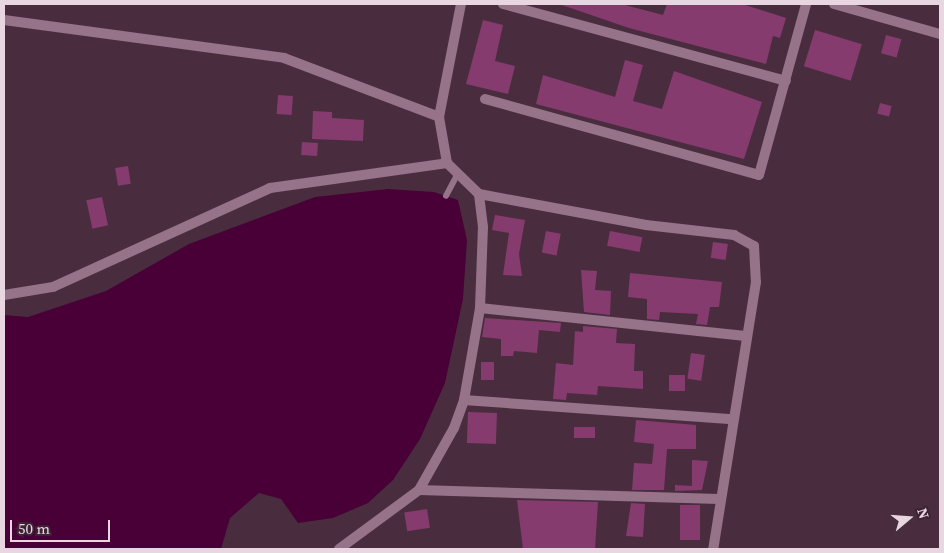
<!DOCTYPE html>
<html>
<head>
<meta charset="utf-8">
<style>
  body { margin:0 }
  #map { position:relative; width:944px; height:553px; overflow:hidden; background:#492d3f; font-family:"Source Serif 4",serif }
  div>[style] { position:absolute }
  .water>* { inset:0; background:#480037 }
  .building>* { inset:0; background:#853b6e; transform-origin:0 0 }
  .lane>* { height:5.5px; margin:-2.75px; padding:0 2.75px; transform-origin:2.75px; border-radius:2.75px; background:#967389 }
  .street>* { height:10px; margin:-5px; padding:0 5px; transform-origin:5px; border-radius:5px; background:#967389 }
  span { translate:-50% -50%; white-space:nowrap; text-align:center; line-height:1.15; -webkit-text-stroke:4.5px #3e2335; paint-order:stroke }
  .frame { position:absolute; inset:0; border:5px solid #e8d6e1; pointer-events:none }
  .north { position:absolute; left:884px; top:493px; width:50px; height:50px; -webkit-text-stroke:4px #3e2335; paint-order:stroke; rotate:72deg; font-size:14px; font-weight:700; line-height:20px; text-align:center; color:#e8d6e1 }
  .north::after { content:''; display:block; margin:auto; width:18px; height:22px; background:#e8d6e1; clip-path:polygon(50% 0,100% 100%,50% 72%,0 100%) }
  .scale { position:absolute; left:10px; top:520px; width:100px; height:22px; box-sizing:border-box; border:2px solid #e8d6e1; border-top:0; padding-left:6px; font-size:15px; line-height:18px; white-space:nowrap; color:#e8d6e1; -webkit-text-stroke:4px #3e2335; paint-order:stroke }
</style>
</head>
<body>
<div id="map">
  <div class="water">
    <div style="clip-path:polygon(388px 189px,434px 192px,458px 200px,467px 240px,463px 299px,445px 383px,420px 439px,393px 480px,368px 503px,333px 518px,298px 523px,281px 499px,259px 493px,230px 518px,221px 549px,4px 549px,4px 315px,28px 317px,106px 291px,189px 244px,315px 197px)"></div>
  </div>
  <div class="building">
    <div style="clip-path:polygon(559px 4px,621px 4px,663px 15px,667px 4px,742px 4px,786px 18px,780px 38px,773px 36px,766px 64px,629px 28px)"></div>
    <div style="clip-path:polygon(483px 20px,503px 25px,495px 61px,515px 66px,508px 94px,466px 84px)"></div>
    <div style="left:815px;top:30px;width:49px;height:38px;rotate:17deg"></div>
    <div style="left:886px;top:35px;width:16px;height:19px;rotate:15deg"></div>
    <div style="clip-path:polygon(625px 60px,643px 65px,633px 101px,662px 109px,674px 71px,762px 102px,744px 159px,536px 104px,543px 75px,615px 97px)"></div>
    <div style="left:278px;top:95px;width:15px;height:19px;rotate:4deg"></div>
    <div style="left:880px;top:103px;width:12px;height:11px;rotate:14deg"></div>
    <div style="clip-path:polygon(313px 111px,332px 112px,332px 118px,364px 120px,363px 141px,312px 139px)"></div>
    <div style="left:302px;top:142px;width:16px;height:13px;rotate:4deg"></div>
    <div style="left:128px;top:166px;width:18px;height:13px;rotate:81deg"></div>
    <div style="left:102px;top:197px;width:29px;height:16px;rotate:78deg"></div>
    <div style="clip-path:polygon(495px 215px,525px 220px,519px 254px,522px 276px,503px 275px,509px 233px,492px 230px)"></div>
    <div style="left:546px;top:231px;width:15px;height:22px;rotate:11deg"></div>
    <div style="left:610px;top:231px;width:33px;height:15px;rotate:11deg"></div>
    <div style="left:713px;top:242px;width:15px;height:16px;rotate:8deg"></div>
    <div style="clip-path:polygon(581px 270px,597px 271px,595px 290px,611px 291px,610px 315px,584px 312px)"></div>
    <div style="clip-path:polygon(630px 273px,722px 282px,719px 307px,710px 307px,707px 325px,696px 324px,698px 314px,660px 312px,659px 320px,647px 319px,647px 299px,628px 297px)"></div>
    <div style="clip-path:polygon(485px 318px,561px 323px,560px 332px,539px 330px,537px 353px,514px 351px,513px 356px,501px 356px,501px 339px,482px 337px)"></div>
    <div style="clip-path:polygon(583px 326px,617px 329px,616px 343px,635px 344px,634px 371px,643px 371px,643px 389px,598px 386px,597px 395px,567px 393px,566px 400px,553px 399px,556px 363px,573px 365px,575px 331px,583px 332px)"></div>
    <div style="left:691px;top:353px;width:14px;height:26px;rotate:8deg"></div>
    <div style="left:481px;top:362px;width:13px;height:18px"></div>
    <div style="left:669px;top:375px;width:16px;height:16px"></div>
    <div style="left:468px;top:412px;width:29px;height:31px;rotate:2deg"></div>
    <div style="clip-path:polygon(636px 420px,696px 425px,696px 449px,667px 449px,664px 490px,632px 490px,634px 463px,652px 464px,654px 444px,634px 442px)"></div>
    <div style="left:574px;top:427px;width:21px;height:11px"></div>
    <div style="clip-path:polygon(692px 460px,708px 461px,702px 490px,675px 491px,675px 485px,692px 486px)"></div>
    <div style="clip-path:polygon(517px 500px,598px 502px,595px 549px,523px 549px)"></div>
    <div style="clip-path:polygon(631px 503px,645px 504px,643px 537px,626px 536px)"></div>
    <div style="left:680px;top:505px;width:20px;height:35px"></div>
    <div style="left:427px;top:509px;width:19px;height:23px;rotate:81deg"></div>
  </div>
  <div class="lane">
    <div style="left:446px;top:196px;width:24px;rotate:-62deg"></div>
  </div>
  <div class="street">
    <div style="left:503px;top:4px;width:293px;rotate:15.2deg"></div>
    <div style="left:834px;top:4px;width:110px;rotate:15.8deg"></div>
    <div style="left:4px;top:20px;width:283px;rotate:7.7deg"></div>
    <div style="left:284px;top:58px;width:166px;rotate:20.8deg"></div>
    <div style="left:439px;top:117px;width:115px;rotate:-79deg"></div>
    <div style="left:485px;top:99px;width:284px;rotate:15.5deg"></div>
    <div style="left:759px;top:175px;width:177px;rotate:-74.6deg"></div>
    <div style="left:439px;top:117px;width:47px;rotate:80.1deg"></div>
    <div style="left:447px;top:163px;width:45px;rotate:44.1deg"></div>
    <div style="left:479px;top:194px;width:170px;rotate:10.5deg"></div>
    <div style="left:646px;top:225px;width:89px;rotate:6.5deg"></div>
    <div style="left:734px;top:235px;width:23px;rotate:29deg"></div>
    <div style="left:754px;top:246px;width:36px;rotate:87deg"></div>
    <div style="left:756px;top:282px;width:270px;rotate:99.1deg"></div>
    <div style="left:4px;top:295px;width:50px;rotate:-9.3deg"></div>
    <div style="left:53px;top:287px;width:239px;rotate:-24.5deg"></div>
    <div style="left:270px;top:188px;width:179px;rotate:-8deg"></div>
    <div style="left:480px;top:308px;width:267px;rotate:6deg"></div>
    <div style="left:464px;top:400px;width:269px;rotate:4.1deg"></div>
    <div style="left:419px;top:490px;width:300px;rotate:1.7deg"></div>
    <div style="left:339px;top:549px;width:99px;rotate:-36.4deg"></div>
    <div style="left:419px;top:490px;width:71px;rotate:-60.6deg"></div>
    <div style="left:454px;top:428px;width:30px;rotate:-70deg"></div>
    <div style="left:464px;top:400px;width:93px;rotate:-80.1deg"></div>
    <div style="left:480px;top:308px;width:81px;rotate:-87.9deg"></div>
    <div style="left:483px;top:227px;width:33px;rotate:-97deg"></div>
  </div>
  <div class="frame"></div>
  <div class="north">N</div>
  <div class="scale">50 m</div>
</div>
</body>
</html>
